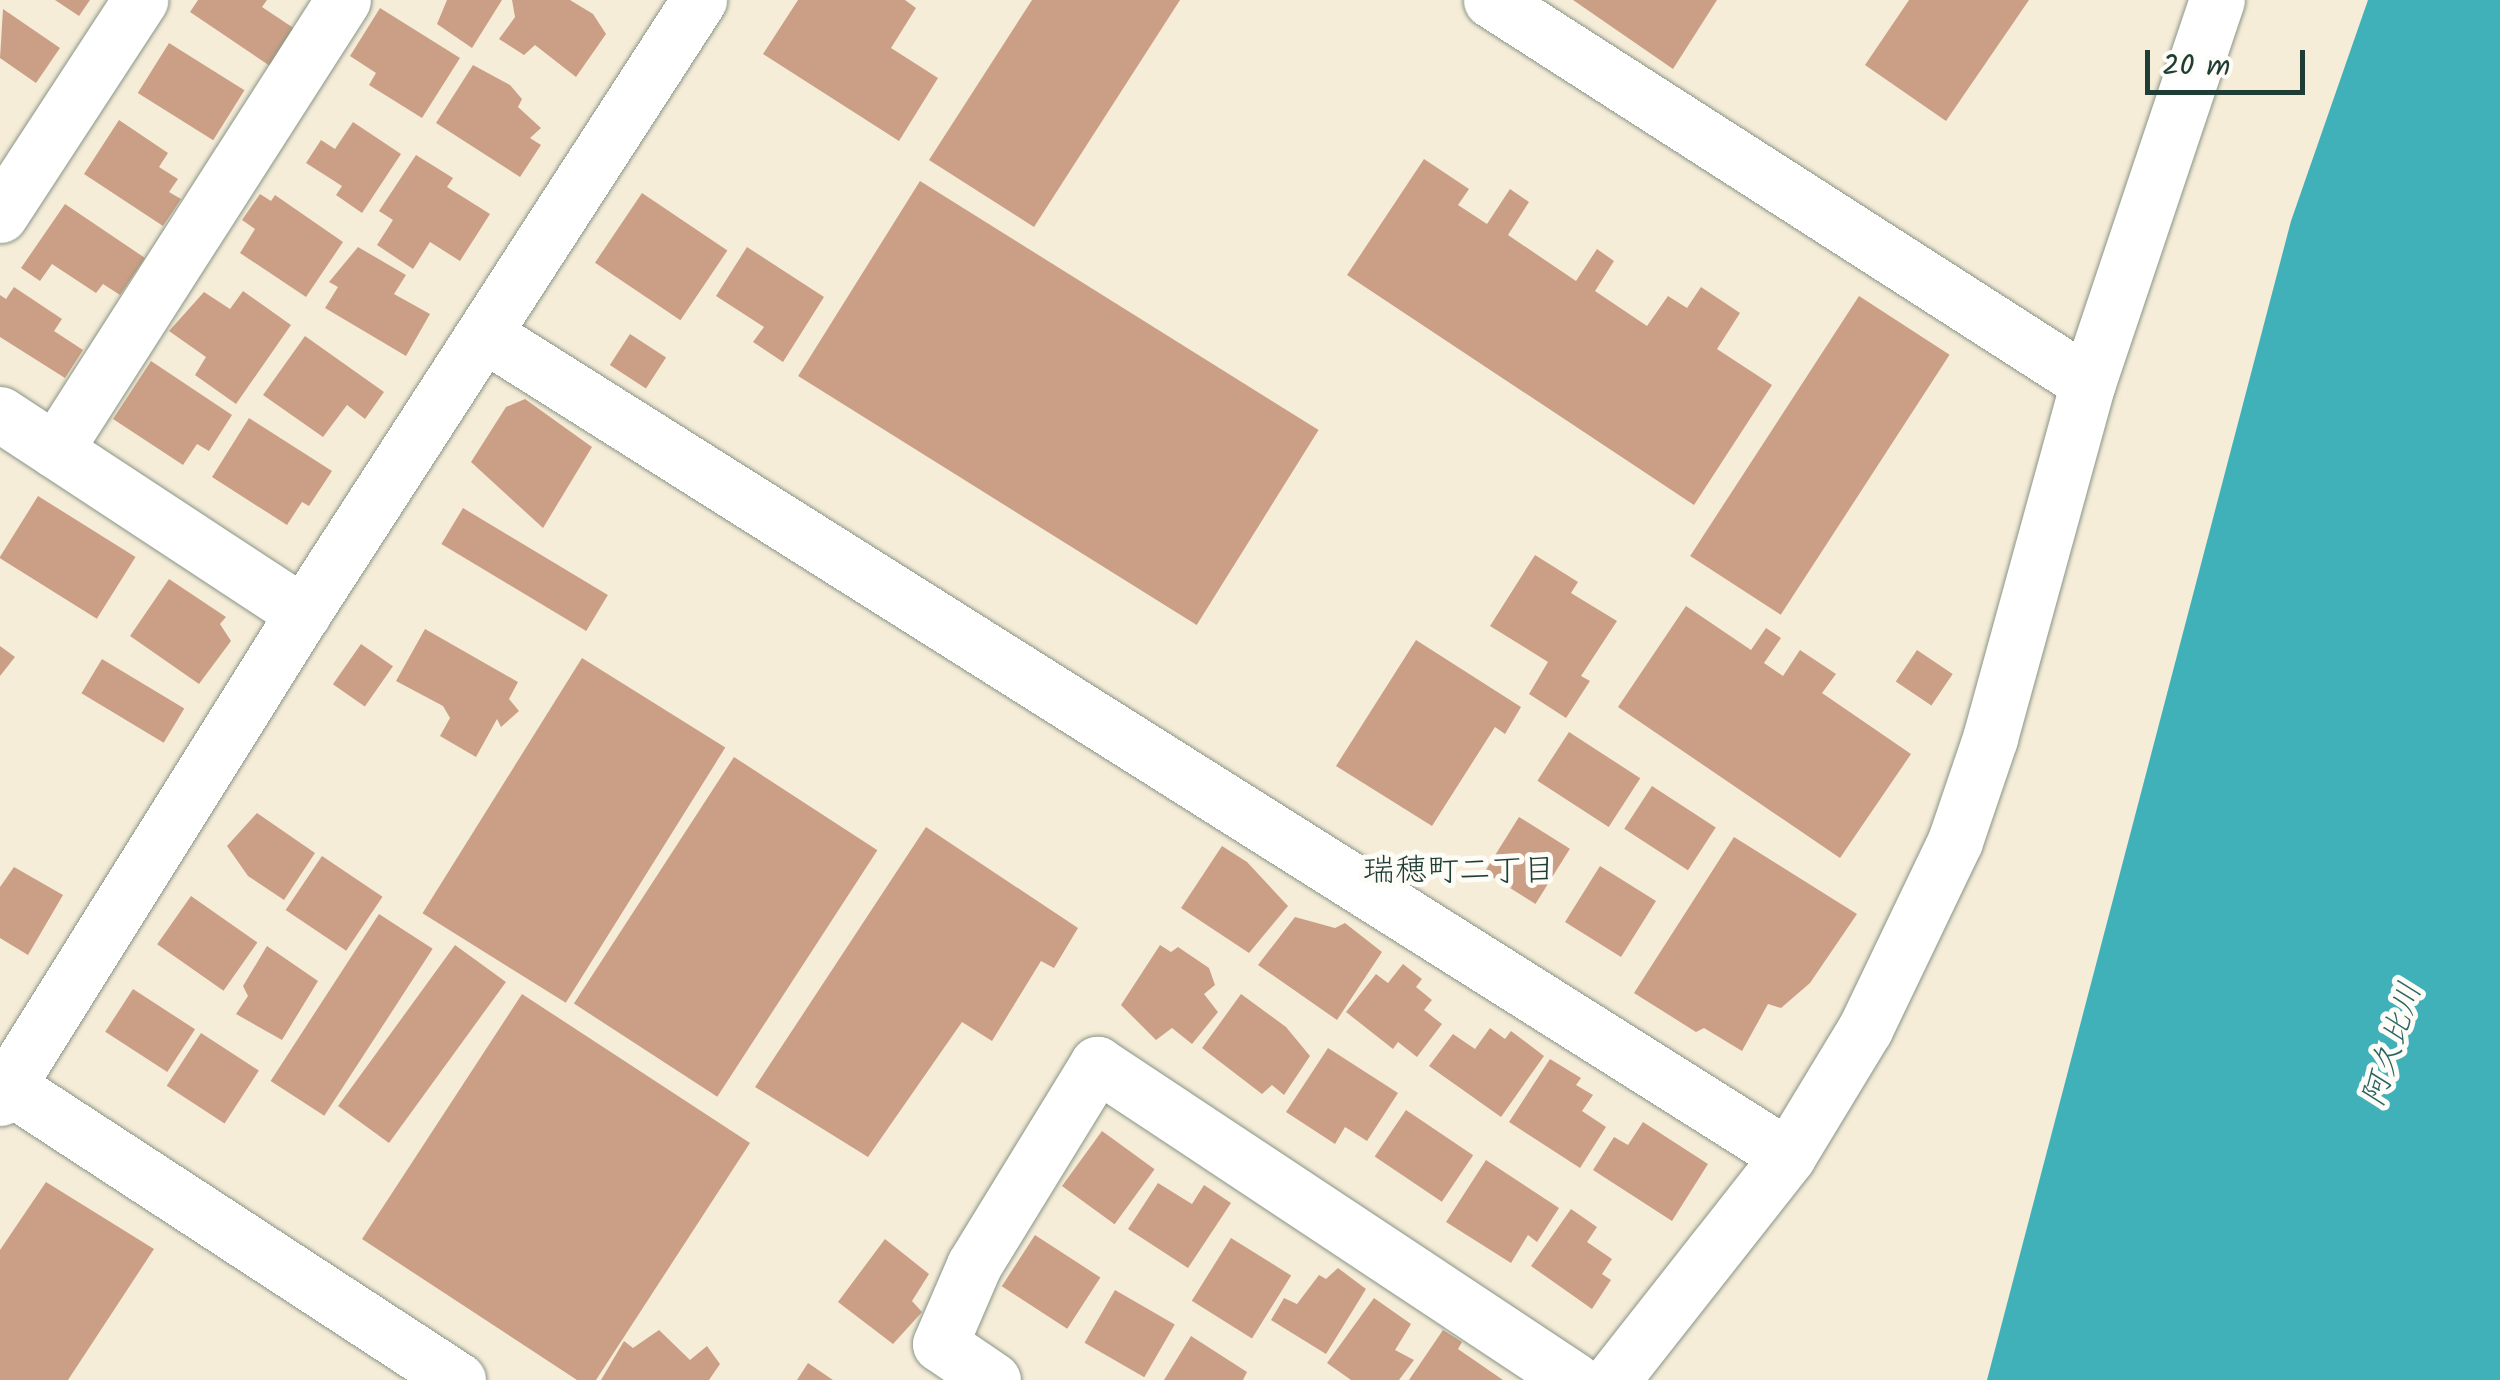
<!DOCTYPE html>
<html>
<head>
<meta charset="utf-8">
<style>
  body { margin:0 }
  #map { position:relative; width:2500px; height:1380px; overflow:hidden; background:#f6edd9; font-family:Kalam,"Klee One",sans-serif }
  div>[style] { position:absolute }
  .water>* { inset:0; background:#40b0b9 }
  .building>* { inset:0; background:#cb9f85; transform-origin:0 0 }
  .roads { filter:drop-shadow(0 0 2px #8a9586) drop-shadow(0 0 2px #8a9586) }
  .minor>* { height:55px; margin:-27.5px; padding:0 27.5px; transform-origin:27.5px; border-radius:27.5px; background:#fff }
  span { translate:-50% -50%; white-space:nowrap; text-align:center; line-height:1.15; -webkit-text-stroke:10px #fdfcf7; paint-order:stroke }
  .neighbourhood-label { font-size:32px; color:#1f3d34 }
  .water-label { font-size:32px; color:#2b6563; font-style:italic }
  .scale { position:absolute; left:2145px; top:50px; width:160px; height:45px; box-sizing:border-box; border:5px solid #1f3d34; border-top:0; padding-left:12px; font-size:30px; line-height:35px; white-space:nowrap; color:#1f3d34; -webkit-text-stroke:8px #fdfcf7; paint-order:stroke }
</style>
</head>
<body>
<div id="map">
  <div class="water">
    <div style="clip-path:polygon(2368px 0,2500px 0,2500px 1380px,1987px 1380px,2291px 221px)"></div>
  </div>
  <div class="building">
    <div style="clip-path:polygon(55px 0,90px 0,79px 16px)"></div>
    <div style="clip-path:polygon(198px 0,267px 0,262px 7px,295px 29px,270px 66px,190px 12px)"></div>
    <div style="clip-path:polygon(447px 0,502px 0,472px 48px,437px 24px)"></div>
    <div style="clip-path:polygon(512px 0,570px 0,593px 14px,606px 34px,576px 77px,535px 45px,524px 55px,499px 39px,515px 17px)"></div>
    <div style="clip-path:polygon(798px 0,905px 0,916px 8px,891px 48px,938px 78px,899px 141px,763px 54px)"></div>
    <div style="clip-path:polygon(1032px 0,1180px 0,1034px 227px,929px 160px)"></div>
    <div style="clip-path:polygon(1573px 0,1717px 0,1673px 69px)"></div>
    <div style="clip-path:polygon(1909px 0,2029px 0,1946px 121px,1865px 65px)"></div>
    <div style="clip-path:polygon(380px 8px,460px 58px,422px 118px,369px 85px,376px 73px,350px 56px)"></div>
    <div style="clip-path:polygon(3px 9px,60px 48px,36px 83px,0 58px)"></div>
    <div style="left:169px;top:43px;width:89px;height:59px;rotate:32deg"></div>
    <div style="clip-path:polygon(473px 65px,510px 85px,522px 99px,518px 107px,541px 128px,530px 138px,541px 145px,520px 177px,436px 123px)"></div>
    <div style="clip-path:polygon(119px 120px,168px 153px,159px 167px,178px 179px,169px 192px,181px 199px,163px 226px,84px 174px)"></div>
    <div style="clip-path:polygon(353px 122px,401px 154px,362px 213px,336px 195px,342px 186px,306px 163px,321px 140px,335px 149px)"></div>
    <div style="clip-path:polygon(416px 155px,453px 178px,447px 187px,490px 214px,460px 261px,430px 242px,413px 269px,377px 245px,393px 220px,379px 211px)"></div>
    <div style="clip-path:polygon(1424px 159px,1469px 189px,1458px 205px,1487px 224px,1510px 189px,1529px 202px,1508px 235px,1576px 281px,1597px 249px,1614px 261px,1595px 291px,1647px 326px,1668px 296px,1687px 308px,1701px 287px,1740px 313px,1717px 349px,1772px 385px,1694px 505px,1347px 275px)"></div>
    <div style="left:920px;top:181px;width:470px;height:230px;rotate:32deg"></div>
    <div style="left:642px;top:193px;width:103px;height:84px;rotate:34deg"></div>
    <div style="clip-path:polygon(260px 194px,271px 201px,275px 195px,343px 242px,306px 297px,240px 253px,255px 229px,242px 220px)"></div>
    <div style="clip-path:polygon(65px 204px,145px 258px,120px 295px,103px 284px,96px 293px,52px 264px,40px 281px,21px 268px)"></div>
    <div style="clip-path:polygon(358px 247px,406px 275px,394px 294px,430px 314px,406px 356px,325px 308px,338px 287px,329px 282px)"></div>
    <div style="clip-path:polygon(747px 247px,824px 297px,783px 362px,753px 342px,764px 327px,716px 296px)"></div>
    <div style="clip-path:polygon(14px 287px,62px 319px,54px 331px,83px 350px,65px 378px,0 337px,0 295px,6px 299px)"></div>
    <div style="clip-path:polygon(243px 291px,291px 325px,236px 404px,195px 375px,206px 357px,169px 331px,204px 292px,230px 309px)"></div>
    <div style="left:1859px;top:296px;width:108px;height:310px;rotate:33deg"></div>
    <div style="left:630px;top:334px;width:43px;height:37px;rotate:33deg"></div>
    <div style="clip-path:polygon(305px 336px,384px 392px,365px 419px,347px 405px,323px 437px,263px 395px)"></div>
    <div style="clip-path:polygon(151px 361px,232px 415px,209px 451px,197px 444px,183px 465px,113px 419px)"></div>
    <div style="clip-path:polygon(525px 399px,592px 447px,543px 528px,471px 462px,506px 407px)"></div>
    <div style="clip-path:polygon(249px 418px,332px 471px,309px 506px,302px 502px,287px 525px,212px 477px)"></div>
    <div style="left:38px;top:496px;width:115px;height:73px;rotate:32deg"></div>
    <div style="left:463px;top:508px;width:169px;height:42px;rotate:31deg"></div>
    <div style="clip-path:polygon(1535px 555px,1578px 582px,1571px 593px,1617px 621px,1581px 676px,1590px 681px,1566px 718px,1529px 694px,1548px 662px,1490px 626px)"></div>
    <div style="clip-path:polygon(169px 579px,226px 617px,220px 624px,231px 641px,199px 684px,130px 636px)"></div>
    <div style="clip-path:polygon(1686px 606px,1751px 650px,1766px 628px,1781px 638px,1764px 663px,1783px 676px,1800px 650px,1836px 674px,1822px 693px,1911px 754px,1840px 858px,1618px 707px)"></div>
    <div style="clip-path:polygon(425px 629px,518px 682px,509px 699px,519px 711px,501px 727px,497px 719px,476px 757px,440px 736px,450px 718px,443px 706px,396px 681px)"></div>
    <div style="clip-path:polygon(1416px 640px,1521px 707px,1505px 734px,1495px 727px,1432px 826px,1336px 766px)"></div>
    <div style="left:361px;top:644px;width:39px;height:49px;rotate:35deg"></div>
    <div style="clip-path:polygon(0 646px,15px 657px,0 676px)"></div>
    <div style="left:1917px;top:650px;width:43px;height:38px;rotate:34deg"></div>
    <div style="left:582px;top:658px;width:169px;height:301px;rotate:32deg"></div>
    <div style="left:102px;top:659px;width:96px;height:40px;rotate:31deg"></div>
    <div style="left:1569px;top:732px;width:85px;height:58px;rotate:33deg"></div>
    <div style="left:734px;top:757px;width:171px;height:294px;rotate:33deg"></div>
    <div style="left:1652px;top:786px;width:76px;height:51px;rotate:33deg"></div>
    <div style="clip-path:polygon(257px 813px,315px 853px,284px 900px,248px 876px,227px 846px)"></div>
    <div style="left:1519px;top:817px;width:60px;height:65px;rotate:32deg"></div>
    <div style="clip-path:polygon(926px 827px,1078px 928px,1054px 968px,1041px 961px,992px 1041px,962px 1022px,868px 1157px,755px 1087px)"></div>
    <div style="clip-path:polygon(1734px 837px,1857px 914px,1810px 983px,1781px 1008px,1768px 1004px,1742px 1051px,1704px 1028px,1696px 1032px,1634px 993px)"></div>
    <div style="clip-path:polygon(1222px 846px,1247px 862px,1288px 906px,1249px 953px,1181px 908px)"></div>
    <div style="left:322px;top:856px;width:73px;height:65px;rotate:34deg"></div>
    <div style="left:1600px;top:866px;width:66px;height:66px;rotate:32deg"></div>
    <div style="clip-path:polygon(14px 867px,63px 895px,28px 955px,0 938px,0 887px)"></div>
    <div style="left:191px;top:896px;width:81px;height:59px;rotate:35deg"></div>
    <div style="left:379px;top:914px;width:64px;height:199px;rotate:33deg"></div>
    <div style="clip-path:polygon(1295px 917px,1335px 928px,1345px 923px,1382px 952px,1337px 1020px,1258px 965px)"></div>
    <div style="left:455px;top:945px;width:63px;height:199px;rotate:36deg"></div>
    <div style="clip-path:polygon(1160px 945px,1171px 952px,1178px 947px,1209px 968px,1215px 985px,1204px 994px,1218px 1012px,1192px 1044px,1172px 1028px,1156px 1040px,1121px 1005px)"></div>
    <div style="clip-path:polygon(267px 946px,318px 981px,282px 1040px,236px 1014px,248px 996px,243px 986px)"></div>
    <div style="clip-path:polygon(1403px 964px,1422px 979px,1416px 987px,1432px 1000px,1424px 1010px,1442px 1024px,1417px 1057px,1398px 1042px,1393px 1049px,1346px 1012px,1376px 974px,1388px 983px)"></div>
    <div style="left:133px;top:989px;width:74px;height:51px;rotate:33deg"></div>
    <div style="clip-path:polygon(522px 994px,750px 1143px,596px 1380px,577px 1380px,362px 1239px)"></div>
    <div style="clip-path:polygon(1241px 994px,1286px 1027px,1310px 1056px,1284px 1095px,1272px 1085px,1262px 1094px,1202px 1048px)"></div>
    <div style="clip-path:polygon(1490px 1028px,1505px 1039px,1511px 1031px,1544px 1056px,1501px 1117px,1429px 1066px,1453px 1034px,1475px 1049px)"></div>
    <div style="left:201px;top:1033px;width:69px;height:63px;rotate:33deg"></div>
    <div style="clip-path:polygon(1328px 1048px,1398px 1093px,1367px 1141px,1345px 1127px,1335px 1144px,1286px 1112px)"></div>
    <div style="clip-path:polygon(1550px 1059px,1581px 1078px,1576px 1085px,1593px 1095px,1582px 1111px,1606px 1127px,1580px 1168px,1509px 1122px)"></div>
    <div style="left:1406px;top:1110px;width:81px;height:56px;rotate:34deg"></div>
    <div style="clip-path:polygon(1643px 1122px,1708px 1164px,1672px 1221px,1593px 1170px,1614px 1137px,1628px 1145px)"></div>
    <div style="left:1102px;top:1131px;width:65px;height:68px;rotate:36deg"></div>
    <div style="clip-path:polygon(1486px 1160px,1559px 1208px,1537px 1242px,1528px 1235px,1511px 1263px,1446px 1222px)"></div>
    <div style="clip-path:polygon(46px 1182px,154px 1249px,68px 1380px,0 1380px,0 1250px)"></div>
    <div style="clip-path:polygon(1158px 1183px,1192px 1204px,1204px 1185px,1231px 1203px,1188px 1268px,1128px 1229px)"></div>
    <div style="clip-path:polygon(1571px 1209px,1597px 1227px,1587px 1242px,1612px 1259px,1602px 1274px,1611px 1280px,1592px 1309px,1531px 1266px)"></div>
    <div style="left:1035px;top:1235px;width:78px;height:61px;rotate:33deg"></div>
    <div style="left:1231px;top:1238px;width:71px;height:74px;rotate:32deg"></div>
    <div style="clip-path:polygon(885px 1239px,929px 1274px,912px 1301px,922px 1312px,893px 1344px,838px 1302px)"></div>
    <div style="clip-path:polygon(1338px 1268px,1366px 1289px,1326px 1354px,1271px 1320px,1284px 1298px,1297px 1304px,1319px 1275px,1326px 1279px)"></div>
    <div style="left:1115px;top:1290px;width:69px;height:61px;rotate:30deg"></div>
    <div style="clip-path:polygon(1374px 1298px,1411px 1324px,1395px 1350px,1414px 1360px,1399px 1380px,1351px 1380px,1327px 1363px)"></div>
    <div style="clip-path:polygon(659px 1330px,690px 1360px,707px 1346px,720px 1364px,709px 1380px,601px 1380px,624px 1341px,633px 1348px)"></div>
    <div style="clip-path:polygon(1443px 1330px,1462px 1342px,1458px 1349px,1503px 1380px,1409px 1380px)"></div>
    <div style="clip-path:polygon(1191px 1336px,1247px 1372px,1243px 1380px,1164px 1380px)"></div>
    <div style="clip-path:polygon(808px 1363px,833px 1380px,797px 1380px)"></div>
  </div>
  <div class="roads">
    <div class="minor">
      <div style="left:1491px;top:0;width:709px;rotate:32.68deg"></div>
      <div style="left:0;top:215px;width:257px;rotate:-56.9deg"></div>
      <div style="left:484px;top:334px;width:1541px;rotate:32.23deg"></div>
      <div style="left:0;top:414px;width:363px;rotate:33.3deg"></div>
      <div style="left:55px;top:450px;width:534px;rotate:-57.38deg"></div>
      <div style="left:0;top:1081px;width:547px;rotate:33.14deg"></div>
      <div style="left:0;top:1098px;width:572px;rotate:-58.01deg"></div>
      <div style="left:303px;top:613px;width:730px;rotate:-57.14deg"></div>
      <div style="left:993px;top:1380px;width:64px;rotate:-145.8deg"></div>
      <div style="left:940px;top:1344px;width:86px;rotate:-66.7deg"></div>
      <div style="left:974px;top:1265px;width:236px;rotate:-58.5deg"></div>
      <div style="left:1097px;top:1064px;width:572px;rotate:33.52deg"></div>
      <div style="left:1612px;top:1380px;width:285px;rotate:-51.8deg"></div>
      <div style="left:1788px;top:1156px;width:149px;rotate:-58.8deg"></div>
      <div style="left:1865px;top:1029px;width:208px;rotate:-64.4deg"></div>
      <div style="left:1955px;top:841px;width:109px;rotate:-71.2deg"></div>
      <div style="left:1990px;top:738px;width:368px;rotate:-74.6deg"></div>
      <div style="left:2088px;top:383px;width:404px;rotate:-71.4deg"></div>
    </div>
  </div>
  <div class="neighbourhood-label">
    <span style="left:1459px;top:872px">瑞穂町二丁目</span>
  </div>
  <div class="water-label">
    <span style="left:2394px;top:1045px;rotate:-72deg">阿久比川</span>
  </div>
  <div class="scale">20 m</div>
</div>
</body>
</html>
